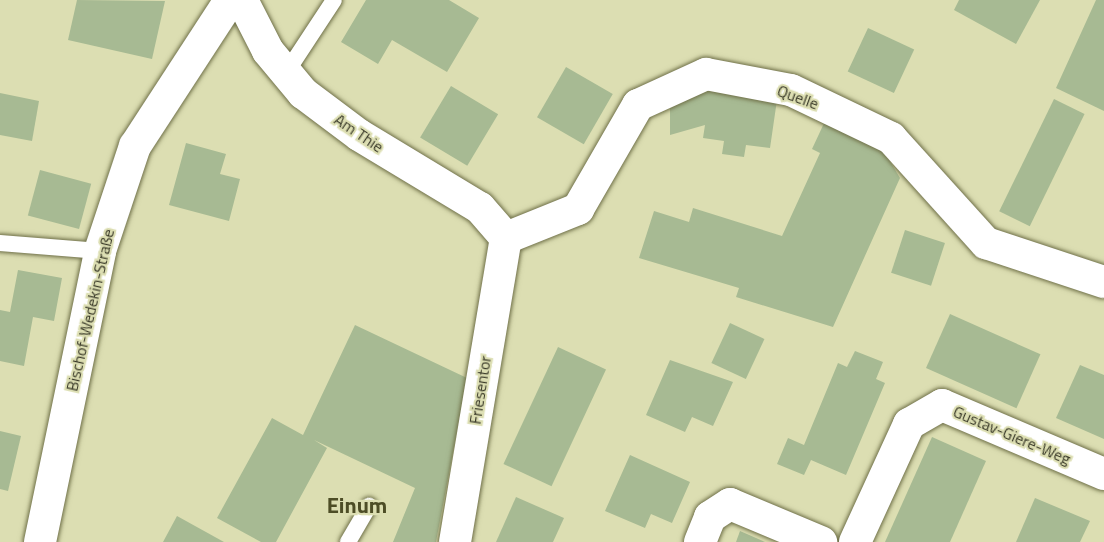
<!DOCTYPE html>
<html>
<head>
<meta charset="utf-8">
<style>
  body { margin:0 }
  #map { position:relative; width:1104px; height:542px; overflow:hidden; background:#dcdeb2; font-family:"Titillium Web",sans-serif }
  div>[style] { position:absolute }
  .building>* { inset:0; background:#a7ba93; transform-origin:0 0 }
  .roads { filter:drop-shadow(0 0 2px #6f7048) drop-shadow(0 0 2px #6f7048) }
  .lane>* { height:16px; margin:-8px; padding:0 8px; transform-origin:8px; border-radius:8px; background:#fff }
  .street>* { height:32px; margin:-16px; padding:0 16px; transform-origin:16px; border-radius:16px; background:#fff }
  span { translate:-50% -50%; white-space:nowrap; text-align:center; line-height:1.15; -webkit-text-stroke:4.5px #dcdeb2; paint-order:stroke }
  .street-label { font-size:16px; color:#393928 }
  .district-label { font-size:22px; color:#4d4d26; font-weight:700 }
</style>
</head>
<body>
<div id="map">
  <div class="building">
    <div style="clip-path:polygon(77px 0,165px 1px,152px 59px,68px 40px)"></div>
    <div style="clip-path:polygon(366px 0,449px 0,479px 18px,447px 72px,392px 40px,378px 64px,341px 42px)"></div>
    <div style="clip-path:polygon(959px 0,1040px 0,1016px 44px,954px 10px)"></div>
    <div style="clip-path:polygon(1096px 0,1104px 0,1104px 111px,1056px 88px)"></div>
    <div style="left:868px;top:28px;width:51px;height:48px;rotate:25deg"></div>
    <div style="left:566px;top:67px;width:54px;height:58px;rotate:30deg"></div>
    <div style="left:451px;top:86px;width:55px;height:60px;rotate:31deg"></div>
    <div style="clip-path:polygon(711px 89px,777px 100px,770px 148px,746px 145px,744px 157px,722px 154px,724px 141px,703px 138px,705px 125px,670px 135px,670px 101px)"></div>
    <div style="clip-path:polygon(0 93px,39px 101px,32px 141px,0 135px)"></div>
    <div style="left:1054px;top:99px;width:34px;height:125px;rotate:26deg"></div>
    <div style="clip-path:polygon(826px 119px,879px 143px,900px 178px,833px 327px,736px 297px,739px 288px,639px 258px,654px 211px,689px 222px,693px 208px,782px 236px,820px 153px,812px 149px)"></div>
    <div style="clip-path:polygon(186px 143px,226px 154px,220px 174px,240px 179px,229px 221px,169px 205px)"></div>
    <div style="left:40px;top:170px;width:53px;height:47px;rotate:15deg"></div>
    <div style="left:905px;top:230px;width:42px;height:45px;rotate:18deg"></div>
    <div style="clip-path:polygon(18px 270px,62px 278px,54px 321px,33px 317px,24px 366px,0 361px,0 310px,10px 312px)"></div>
    <div style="left:950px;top:314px;width:99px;height:59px;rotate:24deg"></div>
    <div style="left:730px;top:323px;width:38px;height:44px;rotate:25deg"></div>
    <div style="clip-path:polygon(355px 325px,467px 378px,436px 542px,393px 542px,415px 488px,314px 440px,327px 448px,276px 542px,261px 542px,217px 518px,272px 418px,303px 435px)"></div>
    <div style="left:558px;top:347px;width:53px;height:129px;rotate:25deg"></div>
    <div style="clip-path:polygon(855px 351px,883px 362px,876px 379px,885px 383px,846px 475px,811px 460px,804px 475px,777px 464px,788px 438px,804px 445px,838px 363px,847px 367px)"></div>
    <div style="clip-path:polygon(670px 360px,733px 382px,713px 426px,692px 417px,685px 432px,646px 415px)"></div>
    <div style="clip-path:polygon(1080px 365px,1104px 375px,1104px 439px,1056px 418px)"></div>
    <div style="clip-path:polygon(0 431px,21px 436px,8px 491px,0 489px)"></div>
    <div style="clip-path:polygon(932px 437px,986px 461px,950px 542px,885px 542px)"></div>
    <div style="clip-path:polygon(630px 455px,690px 482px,672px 523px,651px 514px,645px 528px,605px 511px)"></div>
    <div style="clip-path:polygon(516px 497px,564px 518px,553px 542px,496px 542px)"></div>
    <div style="clip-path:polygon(1035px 498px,1090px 521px,1080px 542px,1016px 542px)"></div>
    <div style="clip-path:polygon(177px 516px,224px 542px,163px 542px)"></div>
    <div style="clip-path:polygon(740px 531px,765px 542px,736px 542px)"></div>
  </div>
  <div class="roads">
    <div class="lane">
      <div style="left:286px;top:73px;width:87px;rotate:-56.7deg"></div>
      <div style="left:0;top:243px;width:100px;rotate:4.6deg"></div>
      <div style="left:348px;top:542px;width:42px;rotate:-59.7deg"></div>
    </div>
    <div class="street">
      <div style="left:242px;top:0;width:57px;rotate:63deg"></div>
      <div style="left:268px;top:51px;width:55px;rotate:50.2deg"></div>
      <div style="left:303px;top:93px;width:70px;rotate:36.9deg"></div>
      <div style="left:359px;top:135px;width:141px;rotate:31.1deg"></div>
      <div style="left:480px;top:208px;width:40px;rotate:49deg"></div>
      <div style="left:506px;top:238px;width:78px;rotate:-21.9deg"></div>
      <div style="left:578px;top:209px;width:120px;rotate:-60deg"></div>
      <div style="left:638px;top:105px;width:75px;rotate:-24.5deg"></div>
      <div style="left:706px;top:74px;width:86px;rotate:10.7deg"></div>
      <div style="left:791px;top:90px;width:111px;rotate:25.6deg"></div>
      <div style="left:891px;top:138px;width:142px;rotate:47.9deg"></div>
      <div style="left:986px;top:243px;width:124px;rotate:18.3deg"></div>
      <div style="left:40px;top:542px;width:297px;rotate:-78.3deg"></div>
      <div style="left:100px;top:251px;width:111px;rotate:-71.6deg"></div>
      <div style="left:135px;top:146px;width:174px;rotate:-56.9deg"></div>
      <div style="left:455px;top:542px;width:308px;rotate:-80.5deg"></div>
      <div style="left:700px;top:542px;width:27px;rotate:-68deg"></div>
      <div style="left:710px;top:517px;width:24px;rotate:-33deg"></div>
      <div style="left:730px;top:504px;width:99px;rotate:22.7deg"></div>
      <div style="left:855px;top:542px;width:130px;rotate:-65.4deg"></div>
      <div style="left:909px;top:424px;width:38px;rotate:-30deg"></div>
      <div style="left:942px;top:405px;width:176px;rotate:23.1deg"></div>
    </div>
  </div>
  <div class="street-label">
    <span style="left:798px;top:97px;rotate:20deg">Quelle</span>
    <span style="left:359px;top:133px;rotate:34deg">Am Thie</span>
    <span style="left:90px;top:310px;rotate:-77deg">Bischof-Wedekin-Straße</span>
    <span style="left:480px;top:390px;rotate:-81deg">Friesentor</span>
    <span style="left:1012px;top:435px;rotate:23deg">Gustav-Giere-Weg</span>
  </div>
  <div class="district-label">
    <span style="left:357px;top:506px">Einum</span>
  </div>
</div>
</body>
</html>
